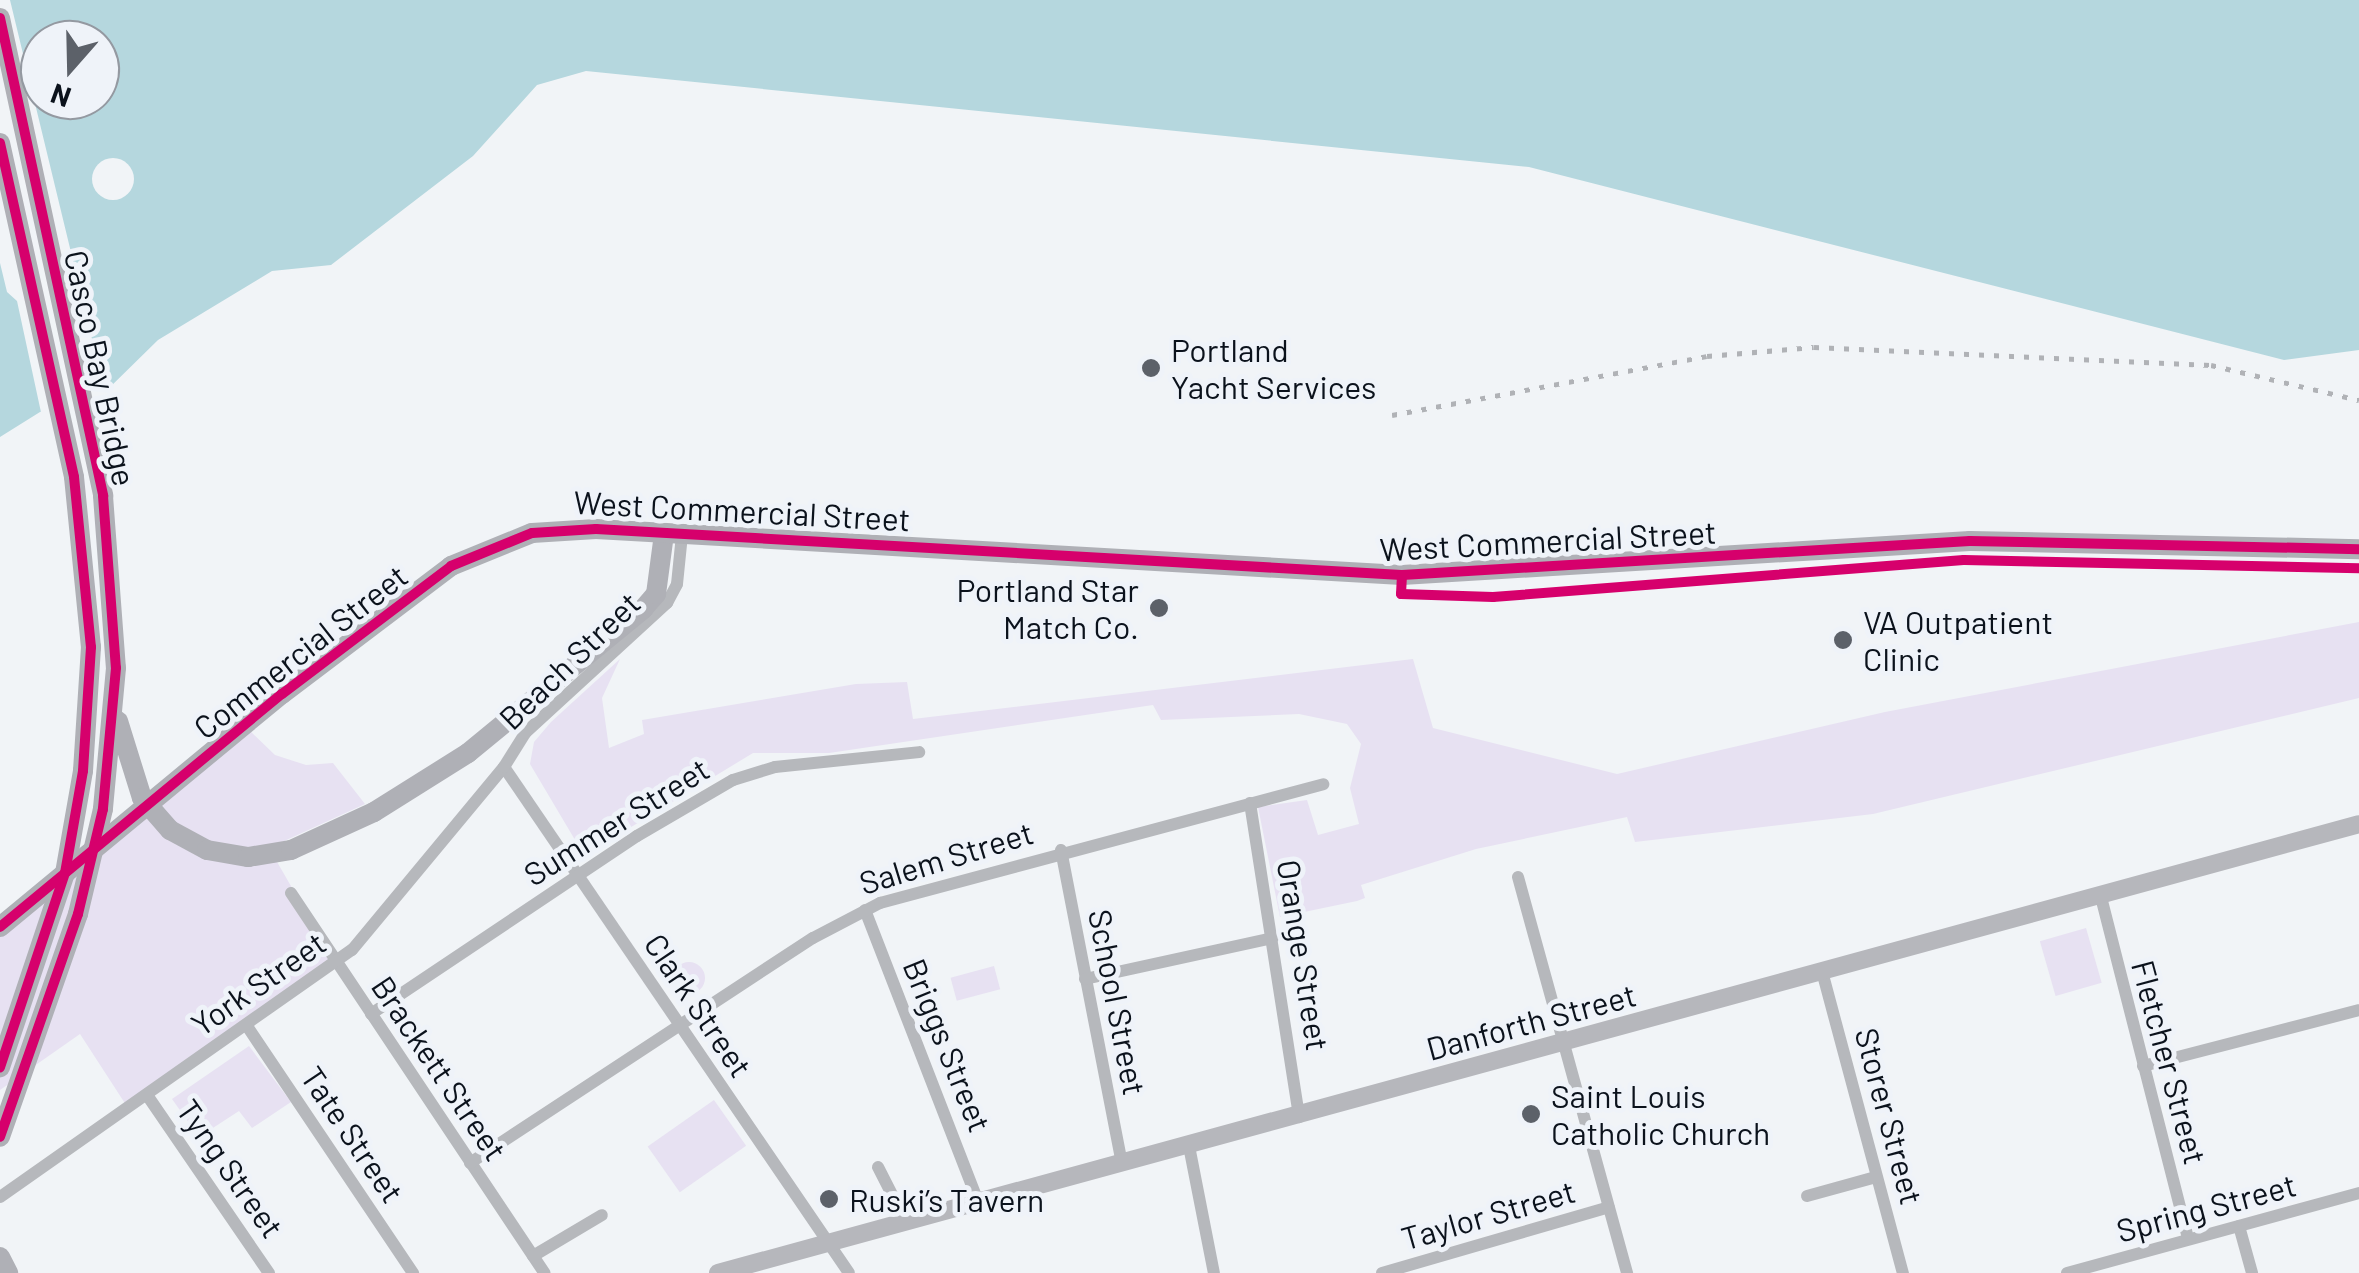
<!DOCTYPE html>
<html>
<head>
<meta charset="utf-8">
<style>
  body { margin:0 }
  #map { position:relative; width:2359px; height:1273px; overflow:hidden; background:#f1f4f7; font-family:Barlow,sans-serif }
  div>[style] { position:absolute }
  .green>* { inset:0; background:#e7e1f2; transform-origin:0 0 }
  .round { border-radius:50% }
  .water>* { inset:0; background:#b5d7de }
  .pier>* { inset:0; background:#f1f4f7 }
  .street>* { height:12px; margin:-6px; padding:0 6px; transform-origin:6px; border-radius:6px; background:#b6b8bc }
  .secondary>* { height:18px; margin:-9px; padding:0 9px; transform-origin:9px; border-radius:9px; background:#b6b7bc }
  .primary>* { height:20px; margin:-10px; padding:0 10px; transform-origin:10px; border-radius:10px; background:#afb0b6 }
  .rail>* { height:5px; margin-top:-2.5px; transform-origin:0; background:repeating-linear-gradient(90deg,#b0b2b6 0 5px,transparent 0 15px) }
  .primary-bridge>* { height:20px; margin:-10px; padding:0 10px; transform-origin:10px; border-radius:10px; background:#afb0b6 }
  .cycleway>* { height:10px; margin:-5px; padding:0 5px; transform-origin:5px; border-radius:5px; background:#d6006c }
  .dots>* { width:28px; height:28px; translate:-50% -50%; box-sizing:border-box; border:5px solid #eff3f9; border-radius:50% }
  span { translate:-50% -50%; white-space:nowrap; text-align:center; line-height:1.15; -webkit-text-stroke:10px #eff3f9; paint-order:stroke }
  .poi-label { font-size:32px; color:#0b121c }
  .left { translate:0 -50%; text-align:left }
  .right { translate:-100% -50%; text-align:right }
  .street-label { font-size:32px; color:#0b121c }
  .north { position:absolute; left:20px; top:20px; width:100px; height:100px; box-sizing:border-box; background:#eff3f9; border:2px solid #9499a1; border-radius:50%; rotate:200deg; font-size:28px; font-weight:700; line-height:40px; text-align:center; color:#0b121c }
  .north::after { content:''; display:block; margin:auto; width:35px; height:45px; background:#5c6169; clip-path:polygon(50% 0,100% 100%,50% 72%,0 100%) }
</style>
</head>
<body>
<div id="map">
  <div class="green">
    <div style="clip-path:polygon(2359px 622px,2359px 698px,1873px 814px,1635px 842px,1627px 817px,1476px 849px,1361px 885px,1365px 898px,1357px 901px,1280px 917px,1258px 807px,1307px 800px,1318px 835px,1359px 824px,1350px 788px,1361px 744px,1347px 724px,1299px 714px,1161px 720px,1153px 705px,829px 753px,753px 753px,618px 835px,608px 822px,585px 835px,591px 845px,581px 850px,530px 764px,534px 742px,551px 722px,620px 659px,602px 698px,609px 748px,644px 734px,642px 720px,856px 684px,907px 682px,913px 719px,1413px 659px,1433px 728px,1617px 774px,1885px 712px)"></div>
    <div style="clip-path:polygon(245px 726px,275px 755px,306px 765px,333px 763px,365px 804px,269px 848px,336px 964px,128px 1108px,80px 1034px,0 1090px,0 924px)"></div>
    <div style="left:2086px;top:928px;width:57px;height:48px;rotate:74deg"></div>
    <div class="round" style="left:673px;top:962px;width:32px;height:32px"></div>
    <div style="left:994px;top:966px;width:24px;height:45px;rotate:75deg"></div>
    <div style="clip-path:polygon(249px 1046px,291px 1102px,252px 1128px,239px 1111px,199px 1137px,172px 1099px)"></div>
    <div style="left:714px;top:1100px;width:56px;height:81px;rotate:55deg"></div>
  </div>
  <div class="water">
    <div style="clip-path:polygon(evenodd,0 0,2359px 0,2359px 350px,2284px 360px,1529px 167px,586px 71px,537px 85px,473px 156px,331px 265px,272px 271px,158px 340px,105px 392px,40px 412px,0 437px,0 0,40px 40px,100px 40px,100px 100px,40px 100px,40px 40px)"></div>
  </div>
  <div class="pier">
    <div style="clip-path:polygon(0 0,10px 0,106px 397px,42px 417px,17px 301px,7px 292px,0 263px)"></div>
    <div class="round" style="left:92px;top:158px;width:42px;height:42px"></div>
  </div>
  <div class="street">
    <div style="left:504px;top:767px;width:612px;rotate:55.71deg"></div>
    <div style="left:1250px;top:803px;width:318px;rotate:81.1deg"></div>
    <div style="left:1061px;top:850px;width:319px;rotate:79deg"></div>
    <div style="left:1518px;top:877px;width:411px;rotate:74.6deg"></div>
    <div style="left:291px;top:893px;width:457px;rotate:56.3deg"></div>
    <div style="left:2101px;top:897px;width:353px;rotate:75.7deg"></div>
    <div style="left:865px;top:910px;width:313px;rotate:68.8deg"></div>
    <div style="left:1823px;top:975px;width:309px;rotate:75deg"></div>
    <div style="left:1085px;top:979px;width:192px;rotate:-12.3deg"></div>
    <div style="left:371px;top:1014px;width:320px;rotate:-33.8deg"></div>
    <div style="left:637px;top:836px;width:111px;rotate:-30.3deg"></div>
    <div style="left:733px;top:780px;width:44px;rotate:-17.2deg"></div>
    <div style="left:775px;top:767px;width:145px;rotate:-5.9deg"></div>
    <div style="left:247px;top:1026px;width:298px;rotate:56.1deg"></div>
    <div style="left:2143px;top:1066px;width:223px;rotate:-14.5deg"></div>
    <div style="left:147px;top:1095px;width:216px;rotate:55.6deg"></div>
    <div style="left:1189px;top:1146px;width:129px;rotate:78.9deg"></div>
    <div style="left:470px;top:1163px;width:410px;rotate:-33.3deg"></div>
    <div style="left:813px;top:938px;width:76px;rotate:-27.6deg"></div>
    <div style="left:880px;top:903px;width:459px;rotate:-15deg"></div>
    <div style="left:878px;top:1167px;width:62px;rotate:63deg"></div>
    <div style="left:1807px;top:1196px;width:72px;rotate:-15.4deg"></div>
    <div style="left:0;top:1197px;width:430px;rotate:-35.1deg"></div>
    <div style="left:352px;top:950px;width:238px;rotate:-50.3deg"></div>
    <div style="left:504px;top:767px;width:40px;rotate:-58deg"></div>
    <div style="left:525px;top:733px;width:193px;rotate:-42.5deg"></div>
    <div style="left:667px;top:603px;width:21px;rotate:-62deg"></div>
    <div style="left:677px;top:584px;width:49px;rotate:-84.2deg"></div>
    <div style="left:2239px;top:1226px;width:49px;rotate:74.5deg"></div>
    <div style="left:533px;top:1256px;width:80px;rotate:-30.7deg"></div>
    <div style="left:1382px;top:1273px;width:236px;rotate:-16.2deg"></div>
    <div style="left:2067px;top:1273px;width:303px;rotate:-15.3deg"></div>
  </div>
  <div class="secondary">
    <div style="left:718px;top:1273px;width:1701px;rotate:-15.3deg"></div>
  </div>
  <div class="primary">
    <div style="left:374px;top:812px;width:111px;rotate:-32.1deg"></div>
    <div style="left:468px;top:753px;width:227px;rotate:-39.4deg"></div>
    <div style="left:643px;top:609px;width:20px;rotate:-49deg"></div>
    <div style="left:656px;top:594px;width:61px;rotate:-82.4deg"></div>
    <div style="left:0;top:927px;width:366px;rotate:-39.6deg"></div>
    <div style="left:282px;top:694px;width:212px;rotate:-37.1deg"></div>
    <div style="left:451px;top:566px;width:87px;rotate:-22.2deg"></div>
    <div style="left:532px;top:533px;width:64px;rotate:-3.6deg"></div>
    <div style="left:596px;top:529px;width:807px;rotate:3.27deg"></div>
    <div style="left:1402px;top:575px;width:569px;rotate:-3.43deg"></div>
    <div style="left:1970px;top:541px;width:389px;rotate:1.2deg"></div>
    <div style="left:0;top:1257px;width:18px;rotate:63deg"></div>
  </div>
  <div class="rail">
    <div style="left:1392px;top:415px;width:320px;rotate:-10.6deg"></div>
    <div style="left:1707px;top:356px;width:107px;rotate:-4.8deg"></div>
    <div style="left:1814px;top:347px;width:397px;rotate:2.6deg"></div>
    <div style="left:2211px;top:365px;width:152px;rotate:13.3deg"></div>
  </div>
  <div class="primary-bridge">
    <div style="left:0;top:18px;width:489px;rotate:77.8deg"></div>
    <div style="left:103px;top:496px;width:172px;rotate:85.7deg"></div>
    <div style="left:116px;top:668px;width:142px;rotate:95.3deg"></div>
    <div style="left:103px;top:809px;width:108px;rotate:103.4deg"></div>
    <div style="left:78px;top:914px;width:236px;rotate:109.3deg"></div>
    <div style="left:0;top:143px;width:342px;rotate:77.5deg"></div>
    <div style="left:74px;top:477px;width:171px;rotate:84.3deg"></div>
    <div style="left:91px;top:647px;width:124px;rotate:93.7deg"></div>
    <div style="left:83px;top:771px;width:104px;rotate:100deg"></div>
    <div style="left:65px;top:873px;width:205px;rotate:108.5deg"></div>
    <div style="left:118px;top:721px;width:81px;rotate:72.7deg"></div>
    <div style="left:142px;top:798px;width:43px;rotate:48.8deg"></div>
    <div style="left:170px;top:830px;width:42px;rotate:28.4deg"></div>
    <div style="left:207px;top:850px;width:42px;rotate:9.7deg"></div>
    <div style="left:248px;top:857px;width:44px;rotate:-9.2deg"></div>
    <div style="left:291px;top:850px;width:91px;rotate:-24.6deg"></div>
  </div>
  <div class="cycleway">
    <div style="left:0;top:18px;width:489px;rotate:77.8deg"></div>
    <div style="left:103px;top:496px;width:172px;rotate:85.7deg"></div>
    <div style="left:116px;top:668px;width:142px;rotate:95.3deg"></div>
    <div style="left:103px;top:809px;width:108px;rotate:103.4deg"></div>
    <div style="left:78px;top:914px;width:236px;rotate:109.3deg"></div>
    <div style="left:0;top:143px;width:342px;rotate:77.5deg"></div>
    <div style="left:74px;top:477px;width:171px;rotate:84.3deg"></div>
    <div style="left:91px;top:647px;width:124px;rotate:93.7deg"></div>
    <div style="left:83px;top:771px;width:104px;rotate:100deg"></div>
    <div style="left:65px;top:873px;width:205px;rotate:108.5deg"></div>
    <div style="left:1402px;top:575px;width:19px;rotate:93deg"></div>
    <div style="left:1401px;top:594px;width:92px;rotate:1.9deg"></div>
    <div style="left:1493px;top:597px;width:472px;rotate:-4.5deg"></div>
    <div style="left:1964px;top:560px;width:395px;rotate:1.2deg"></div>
    <div style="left:0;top:927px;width:366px;rotate:-39.6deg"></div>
    <div style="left:282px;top:694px;width:212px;rotate:-37.1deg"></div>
    <div style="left:451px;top:566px;width:87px;rotate:-22.2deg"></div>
    <div style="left:532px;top:533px;width:64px;rotate:-3.6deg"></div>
    <div style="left:596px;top:529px;width:807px;rotate:3.27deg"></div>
    <div style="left:1402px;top:575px;width:569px;rotate:-3.43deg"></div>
    <div style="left:1970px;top:541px;width:389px;rotate:1.2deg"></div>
  </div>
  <div class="dots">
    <div style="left:1151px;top:368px;background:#5c6169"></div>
    <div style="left:1159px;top:608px;background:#5c6169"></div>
    <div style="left:1843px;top:640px;background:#5c6169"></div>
    <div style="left:1531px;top:1114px;background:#5c6169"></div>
    <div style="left:829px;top:1199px;background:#5c6169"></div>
  </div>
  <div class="poi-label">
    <span class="left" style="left:1171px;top:368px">Portland<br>Yacht Services</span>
    <span class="right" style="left:1139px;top:608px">Portland Star<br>Match Co.</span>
    <span class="left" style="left:1863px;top:640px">VA Outpatient<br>Clinic</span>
    <span class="left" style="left:1551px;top:1114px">Saint Louis<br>Catholic Church</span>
    <span class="left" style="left:849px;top:1199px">Ruski’s Tavern</span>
  </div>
  <div class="street-label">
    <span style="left:101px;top:368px;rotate:78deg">Casco Bay Bridge</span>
    <span style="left:742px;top:510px;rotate:3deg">West Commercial Street</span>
    <span style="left:1548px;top:540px;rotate:-3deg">West Commercial Street</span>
    <span style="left:300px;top:651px;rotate:-38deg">Commercial Street</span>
    <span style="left:569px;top:660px;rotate:-44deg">Beach Street</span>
    <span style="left:616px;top:821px;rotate:-32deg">Summer Street</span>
    <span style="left:946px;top:857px;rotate:-17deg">Salem Street</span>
    <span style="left:1304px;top:955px;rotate:81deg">Orange Street</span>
    <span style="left:258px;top:983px;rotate:-35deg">York Street</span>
    <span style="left:1118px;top:1002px;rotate:79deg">School Street</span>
    <span style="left:699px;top:1005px;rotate:56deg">Clark Street</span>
    <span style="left:1531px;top:1021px;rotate:-15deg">Danforth Street</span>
    <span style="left:948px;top:1045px;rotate:68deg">Briggs Street</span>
    <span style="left:2170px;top:1062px;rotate:75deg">Fletcher Street</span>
    <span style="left:440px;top:1068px;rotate:56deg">Brackett Street</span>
    <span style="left:1890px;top:1116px;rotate:75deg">Storer Street</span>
    <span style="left:353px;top:1134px;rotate:56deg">Tate Street</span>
    <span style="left:231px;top:1168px;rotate:55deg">Tyng Street</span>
    <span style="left:2206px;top:1207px;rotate:-15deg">Spring Street</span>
    <span style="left:1488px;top:1214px;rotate:-16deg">Taylor Street</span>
  </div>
  <div class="north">N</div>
</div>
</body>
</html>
